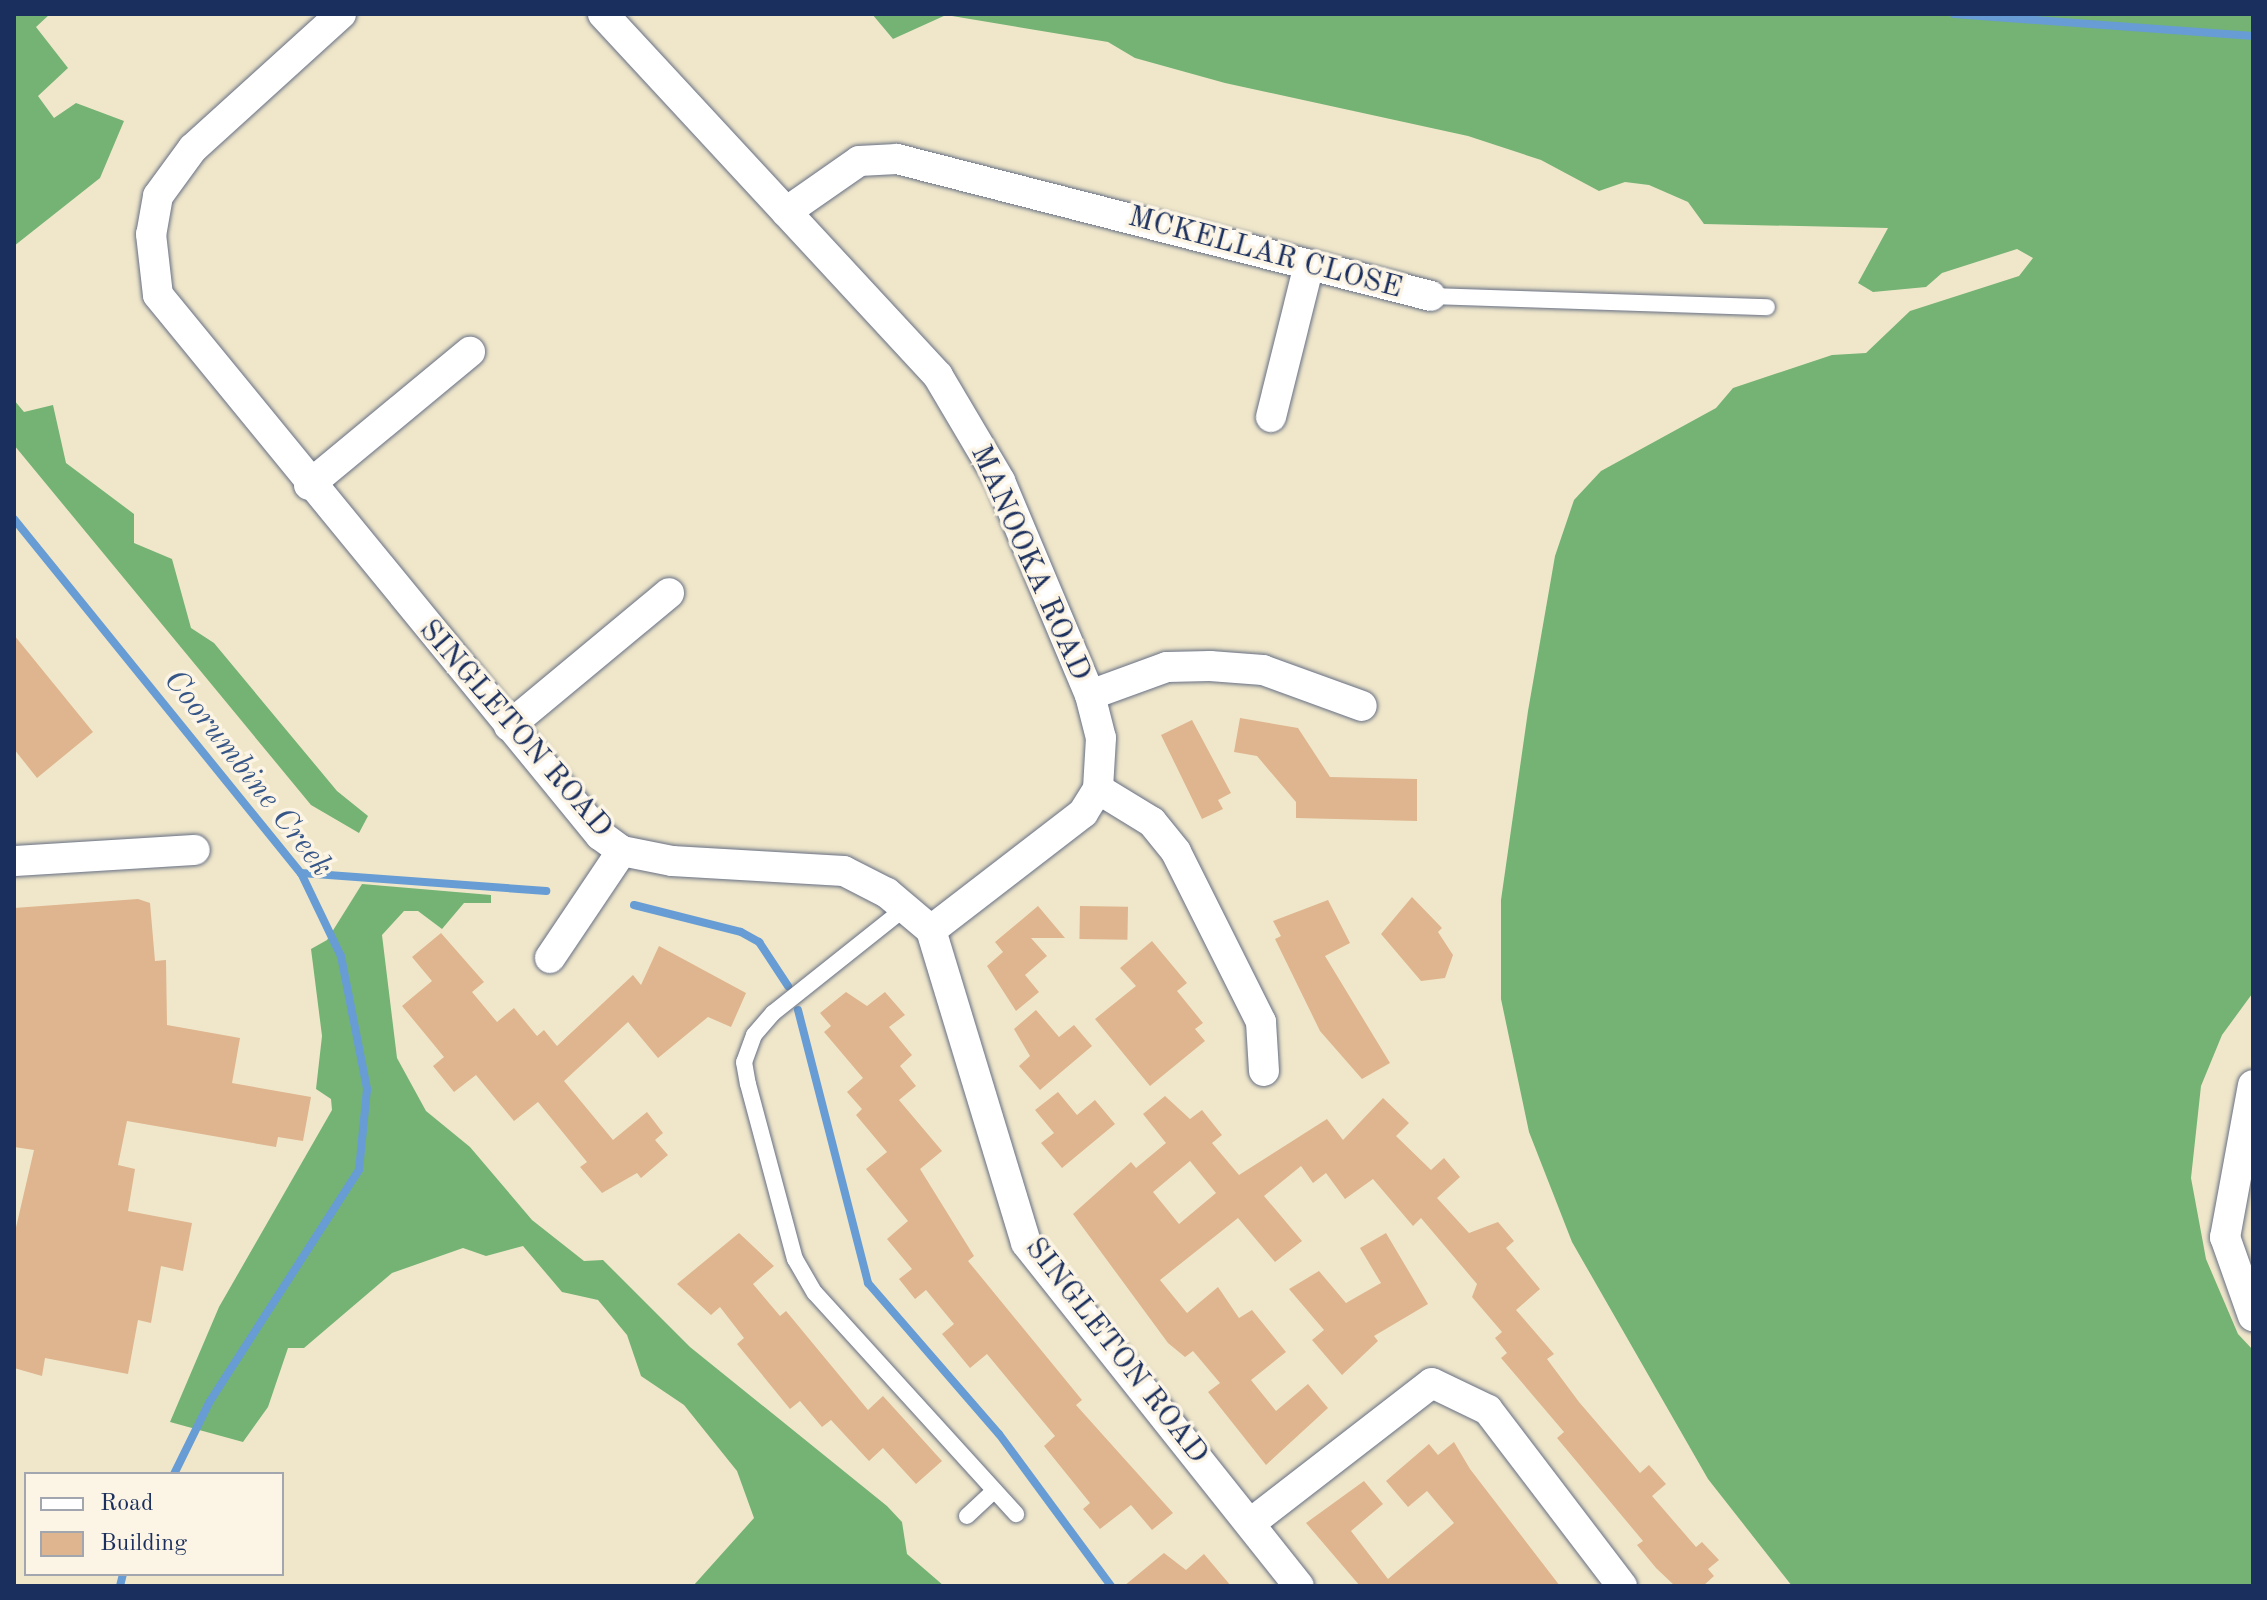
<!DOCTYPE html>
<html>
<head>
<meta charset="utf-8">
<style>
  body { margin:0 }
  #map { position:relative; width:2267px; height:1600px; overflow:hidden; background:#f0e7ca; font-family:"Old Standard TT",serif }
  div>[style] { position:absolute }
  .forest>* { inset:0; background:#74b374 }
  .stream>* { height:8px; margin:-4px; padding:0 4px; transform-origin:4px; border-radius:4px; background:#679dd4 }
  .building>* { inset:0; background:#deb58e; transform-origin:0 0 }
  .roads { filter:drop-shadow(0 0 2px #666f84) drop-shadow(0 0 2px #666f84) }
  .lane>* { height:16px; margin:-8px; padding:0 8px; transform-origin:8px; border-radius:8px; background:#fff }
  .street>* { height:30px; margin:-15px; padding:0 15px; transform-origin:15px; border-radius:15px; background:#fff }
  span { translate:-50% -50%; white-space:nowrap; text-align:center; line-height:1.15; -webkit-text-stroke:7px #fcf5e5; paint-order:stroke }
  .street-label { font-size:30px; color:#1b2f5e }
  .water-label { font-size:32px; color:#365687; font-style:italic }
  .frame { position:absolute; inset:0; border:16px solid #1b2f5e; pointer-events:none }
  .legend { position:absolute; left:24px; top:1472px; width:260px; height:104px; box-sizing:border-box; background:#fcf5e5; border:2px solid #a2a6af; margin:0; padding:10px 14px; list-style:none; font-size:24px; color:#1b2f5e }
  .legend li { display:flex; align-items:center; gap:16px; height:40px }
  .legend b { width:40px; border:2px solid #a2a6af }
</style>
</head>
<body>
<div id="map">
  <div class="forest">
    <div style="clip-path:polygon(14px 14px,50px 14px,36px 27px,68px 68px,38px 96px,54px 118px,76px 103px,124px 121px,100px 178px,14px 246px)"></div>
    <div style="clip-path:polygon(872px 14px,2253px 14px,2253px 976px,2252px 994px,2222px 1035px,2201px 1086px,2191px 1178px,2206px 1259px,2238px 1334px,2253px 1350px,2253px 1586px,1792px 1586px,1708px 1479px,1572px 1242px,1529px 1132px,1501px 999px,1501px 900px,1528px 711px,1555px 556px,1574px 500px,1601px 471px,1716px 408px,1733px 388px,1832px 355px,1866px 353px,1910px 311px,2019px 276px,2033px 258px,2017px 249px,1942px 273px,1926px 287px,1873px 292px,1858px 283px,1888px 228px,1704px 224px,1688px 202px,1649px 185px,1625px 182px,1599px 191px,1541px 160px,1468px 136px,1225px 83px,1135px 58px,1108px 42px,946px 15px,893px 39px)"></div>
    <div style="clip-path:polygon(14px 400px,24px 412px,53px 405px,66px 463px,134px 514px,134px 543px,172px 559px,191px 628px,214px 643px,337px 791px,368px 816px,359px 833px,311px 805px,14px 445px)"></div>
    <div style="clip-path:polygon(362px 884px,491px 895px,491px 903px,464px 903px,442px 929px,418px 911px,404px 911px,382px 935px,397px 1058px,426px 1111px,470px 1147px,532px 1220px,584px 1261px,603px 1260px,690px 1347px,887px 1506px,902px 1522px,907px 1554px,944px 1586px,693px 1586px,754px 1518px,737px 1471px,684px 1405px,641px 1376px,627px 1335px,598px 1300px,562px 1292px,523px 1246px,486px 1256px,463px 1248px,392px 1273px,304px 1348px,288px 1348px,268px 1407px,243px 1442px,170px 1422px,219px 1307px,332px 1110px,331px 1099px,316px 1089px,322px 1036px,311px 949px,327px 940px)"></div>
  </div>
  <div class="stream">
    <div style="left:1954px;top:14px;width:300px;rotate:4.2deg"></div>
    <div style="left:14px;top:519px;width:456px;rotate:51deg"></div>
    <div style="left:301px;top:873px;width:92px;rotate:64.3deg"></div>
    <div style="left:341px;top:956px;width:136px;rotate:78.9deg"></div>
    <div style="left:367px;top:1089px;width:81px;rotate:95.6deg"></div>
    <div style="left:359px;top:1170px;width:277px;rotate:122.8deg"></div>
    <div style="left:209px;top:1403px;width:79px;rotate:116.2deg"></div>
    <div style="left:301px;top:873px;width:246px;rotate:4.2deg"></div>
    <div style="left:634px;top:905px;width:110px;rotate:14.2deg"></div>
    <div style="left:741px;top:932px;width:21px;rotate:29deg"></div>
    <div style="left:759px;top:942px;width:53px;rotate:56.6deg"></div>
    <div style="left:798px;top:1010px;width:282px;rotate:75.6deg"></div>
    <div style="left:868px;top:1283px;width:200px;rotate:49.1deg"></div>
    <div style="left:999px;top:1434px;width:189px;rotate:53.6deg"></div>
    <div style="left:120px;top:1586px;width:12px;rotate:-76deg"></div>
  </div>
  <div class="building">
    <div style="clip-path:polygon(14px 635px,93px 732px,37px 778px,14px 749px)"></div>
    <div style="clip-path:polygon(1240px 718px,1298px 728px,1330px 777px,1417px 779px,1417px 821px,1296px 818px,1296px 802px,1257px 756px,1234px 752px)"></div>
    <div style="clip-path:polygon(1192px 720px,1231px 793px,1218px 800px,1223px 809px,1202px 819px,1161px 735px)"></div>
    <div style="clip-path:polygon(1412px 897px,1442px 928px,1438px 932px,1453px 955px,1445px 978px,1421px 981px,1381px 934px)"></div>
    <div style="clip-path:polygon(138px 899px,150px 903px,155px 961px,166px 960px,167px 1025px,240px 1038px,232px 1083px,311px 1097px,303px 1141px,278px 1137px,276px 1147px,127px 1121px,118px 1165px,135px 1169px,128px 1211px,192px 1223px,183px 1271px,161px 1266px,151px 1323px,138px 1320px,128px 1374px,45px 1358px,42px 1376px,14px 1368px,14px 1236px,34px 1150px,14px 1147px,14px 908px)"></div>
    <div style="clip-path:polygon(1328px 900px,1350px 943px,1325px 956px,1390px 1063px,1362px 1079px,1320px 1031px,1275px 939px,1281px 936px,1273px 921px)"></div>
    <div style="clip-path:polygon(1038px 906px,1065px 938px,1031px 938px,1047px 956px,1025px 975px,1039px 992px,1016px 1011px,987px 966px,1003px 952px,995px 942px)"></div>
    <div style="left:1080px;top:906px;width:48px;height:33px;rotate:1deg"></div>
    <div style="clip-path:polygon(441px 933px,484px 982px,472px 992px,497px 1022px,514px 1008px,537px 1036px,544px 1030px,557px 1046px,633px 975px,641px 985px,659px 946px,746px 993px,731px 1027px,708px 1017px,658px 1058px,628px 1022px,564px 1081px,613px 1140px,647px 1112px,663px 1133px,655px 1140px,668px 1155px,641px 1178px,637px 1173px,602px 1193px,580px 1167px,587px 1162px,538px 1102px,514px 1121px,476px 1075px,454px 1092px,433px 1066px,444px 1057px,402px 1006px,432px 981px,412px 957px)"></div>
    <div style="clip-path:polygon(1152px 941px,1187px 983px,1177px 991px,1203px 1023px,1195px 1029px,1205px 1041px,1150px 1086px,1095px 1019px,1136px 986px,1120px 968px)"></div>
    <div style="clip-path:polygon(846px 992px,867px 1006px,885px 992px,905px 1015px,889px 1027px,912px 1055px,900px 1066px,916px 1086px,899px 1100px,942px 1151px,920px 1169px,974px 1256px,968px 1261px,1082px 1400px,1076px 1405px,1173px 1513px,1152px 1530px,1131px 1505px,1100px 1529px,1083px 1509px,1090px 1503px,1044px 1446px,1055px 1436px,987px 1354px,970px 1368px,942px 1334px,954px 1324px,926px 1290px,915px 1299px,899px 1279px,912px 1269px,887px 1239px,908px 1221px,866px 1169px,887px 1152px,856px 1115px,862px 1109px,847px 1092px,863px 1078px,824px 1032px,831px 1026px,820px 1013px)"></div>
    <div style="clip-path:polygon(1036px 1010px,1059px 1037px,1074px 1025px,1092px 1046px,1040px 1090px,1019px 1066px,1030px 1056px,1014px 1029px)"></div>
    <div style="clip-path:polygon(1058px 1092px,1077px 1115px,1095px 1100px,1115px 1124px,1062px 1168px,1041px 1143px,1054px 1133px,1035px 1110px)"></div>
    <div style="clip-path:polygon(evenodd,1165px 1096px,1190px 1119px,1202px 1110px,1222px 1135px,1212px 1143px,1239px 1175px,1327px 1119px,1343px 1140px,1383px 1098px,1409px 1123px,1396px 1136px,1431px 1170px,1444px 1158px,1460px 1177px,1437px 1198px,1469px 1233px,1498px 1222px,1514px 1241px,1506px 1248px,1540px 1289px,1516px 1310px,1554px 1354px,1547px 1359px,1579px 1402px,1640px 1473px,1649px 1465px,1666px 1484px,1652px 1496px,1696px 1547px,1702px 1542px,1719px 1560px,1708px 1569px,1714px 1576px,1703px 1586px,1675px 1586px,1656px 1568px,1637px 1545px,1643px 1541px,1557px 1438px,1564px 1432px,1501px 1358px,1507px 1353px,1495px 1338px,1502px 1332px,1472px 1297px,1477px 1284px,1421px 1218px,1413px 1226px,1373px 1179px,1345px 1199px,1326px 1173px,1313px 1183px,1301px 1166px,1264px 1196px,1302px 1241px,1275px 1262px,1238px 1218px,1160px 1280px,1187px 1313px,1218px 1287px,1239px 1318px,1252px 1310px,1286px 1352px,1251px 1380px,1276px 1411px,1308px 1384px,1328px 1408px,1266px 1465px,1208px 1392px,1220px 1383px,1193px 1351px,1185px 1357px,1168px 1343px,1073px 1214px,1131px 1162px,1136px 1168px,1166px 1143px,1143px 1114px,1165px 1096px,1190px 1161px,1216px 1193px,1179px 1224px,1153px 1192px,1190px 1161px)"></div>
    <div style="clip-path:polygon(739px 1233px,774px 1266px,753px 1284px,780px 1316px,786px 1311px,868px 1410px,883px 1396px,942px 1461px,916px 1484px,883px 1448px,869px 1461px,831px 1420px,822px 1427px,800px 1401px,790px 1409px,737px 1344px,744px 1338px,720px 1307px,711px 1315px,677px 1284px)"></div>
    <div style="clip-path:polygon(1386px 1233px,1428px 1304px,1374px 1336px,1378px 1341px,1342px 1375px,1312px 1340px,1324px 1330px,1289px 1289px,1319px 1271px,1346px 1303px,1381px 1283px,1360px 1248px)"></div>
    <div style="clip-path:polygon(1454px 1442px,1470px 1469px,1560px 1586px,1360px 1586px,1306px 1523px,1364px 1481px,1383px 1504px,1351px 1531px,1388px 1579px,1454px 1523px,1427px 1491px,1408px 1507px,1386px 1481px,1429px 1444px,1438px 1455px)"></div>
    <div style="clip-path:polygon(1164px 1553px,1186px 1570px,1204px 1554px,1231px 1586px,1124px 1586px)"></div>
  </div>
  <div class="roads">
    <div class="lane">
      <div style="left:1431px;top:296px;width:336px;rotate:1.9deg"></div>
      <div style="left:905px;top:908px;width:169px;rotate:141.5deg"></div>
      <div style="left:773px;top:1013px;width:29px;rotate:131deg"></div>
      <div style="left:754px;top:1035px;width:29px;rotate:110deg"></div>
      <div style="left:744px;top:1062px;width:22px;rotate:80deg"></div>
      <div style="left:748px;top:1084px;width:181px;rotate:75deg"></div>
      <div style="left:795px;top:1259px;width:39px;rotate:60deg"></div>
      <div style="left:815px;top:1293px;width:299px;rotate:47.7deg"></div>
      <div style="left:967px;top:1516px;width:37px;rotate:-43deg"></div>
    </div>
    <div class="street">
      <div style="left:341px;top:14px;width:200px;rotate:137.8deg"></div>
      <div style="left:193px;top:148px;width:59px;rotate:126.1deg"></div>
      <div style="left:158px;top:196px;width:39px;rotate:100deg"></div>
      <div style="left:151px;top:234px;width:61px;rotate:83.5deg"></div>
      <div style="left:158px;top:295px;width:698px;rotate:50.7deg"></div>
      <div style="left:600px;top:835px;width:27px;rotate:36deg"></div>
      <div style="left:622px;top:851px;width:51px;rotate:11.3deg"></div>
      <div style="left:672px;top:861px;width:172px;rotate:3.3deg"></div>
      <div style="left:844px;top:871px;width:48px;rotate:27.1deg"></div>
      <div style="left:887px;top:893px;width:57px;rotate:40.1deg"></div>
      <div style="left:931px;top:930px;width:327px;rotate:73.1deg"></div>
      <div style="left:1026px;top:1243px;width:438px;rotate:51.5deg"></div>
      <div style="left:603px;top:14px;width:493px;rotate:47.2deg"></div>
      <div style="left:938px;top:376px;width:122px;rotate:59.4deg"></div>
      <div style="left:1000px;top:481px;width:232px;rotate:67.2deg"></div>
      <div style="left:1090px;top:695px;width:44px;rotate:75.7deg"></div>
      <div style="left:1101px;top:738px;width:51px;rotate:93.4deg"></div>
      <div style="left:1098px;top:789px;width:28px;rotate:122deg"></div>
      <div style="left:1083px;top:813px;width:192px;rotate:142.4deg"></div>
      <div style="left:786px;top:212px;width:89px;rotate:-34.9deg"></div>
      <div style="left:859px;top:161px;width:38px;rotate:-3deg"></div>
      <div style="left:897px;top:159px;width:551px;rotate:14.39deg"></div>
      <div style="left:1271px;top:417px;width:157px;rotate:-76deg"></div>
      <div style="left:309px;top:485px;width:209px;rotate:-39.6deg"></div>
      <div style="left:1090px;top:695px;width:82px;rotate:-20deg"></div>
      <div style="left:1167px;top:667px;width:43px;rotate:-1.3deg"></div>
      <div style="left:1210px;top:666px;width:53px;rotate:4.3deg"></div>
      <div style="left:1263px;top:670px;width:105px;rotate:20deg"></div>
      <div style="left:509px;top:726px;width:208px;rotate:-39.7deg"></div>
      <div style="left:1098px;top:789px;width:63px;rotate:31.4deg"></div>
      <div style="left:1152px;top:822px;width:38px;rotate:51deg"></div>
      <div style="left:1176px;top:852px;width:190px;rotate:63.4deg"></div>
      <div style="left:1261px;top:1022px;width:49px;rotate:86.5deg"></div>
      <div style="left:14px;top:861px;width:181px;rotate:-3.5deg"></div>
      <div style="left:550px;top:958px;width:129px;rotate:-56.1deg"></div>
      <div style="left:2253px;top:1085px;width:155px;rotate:100.4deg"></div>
      <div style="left:2225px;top:1237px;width:84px;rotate:70.5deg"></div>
      <div style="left:1252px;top:1522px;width:227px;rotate:-37.7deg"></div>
      <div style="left:1432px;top:1383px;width:62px;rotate:25.7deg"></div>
      <div style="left:1488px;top:1410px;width:221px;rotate:52.7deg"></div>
    </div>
  </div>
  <div class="street-label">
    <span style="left:1265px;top:253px;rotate:15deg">MCKELLAR CLOSE</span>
    <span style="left:1030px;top:563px;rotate:66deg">MANOOKA ROAD</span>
    <span style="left:515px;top:729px;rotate:49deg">SINGLETON ROAD</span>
    <span style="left:1116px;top:1351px;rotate:52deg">SINGLETON ROAD</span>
  </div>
  <div class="water-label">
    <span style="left:247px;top:774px;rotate:52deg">Coorumbine Creek</span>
  </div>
  <div class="frame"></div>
  <ul class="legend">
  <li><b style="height:10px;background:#fff"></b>Road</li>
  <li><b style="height:22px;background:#deb58e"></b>Building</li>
  </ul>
</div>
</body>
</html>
